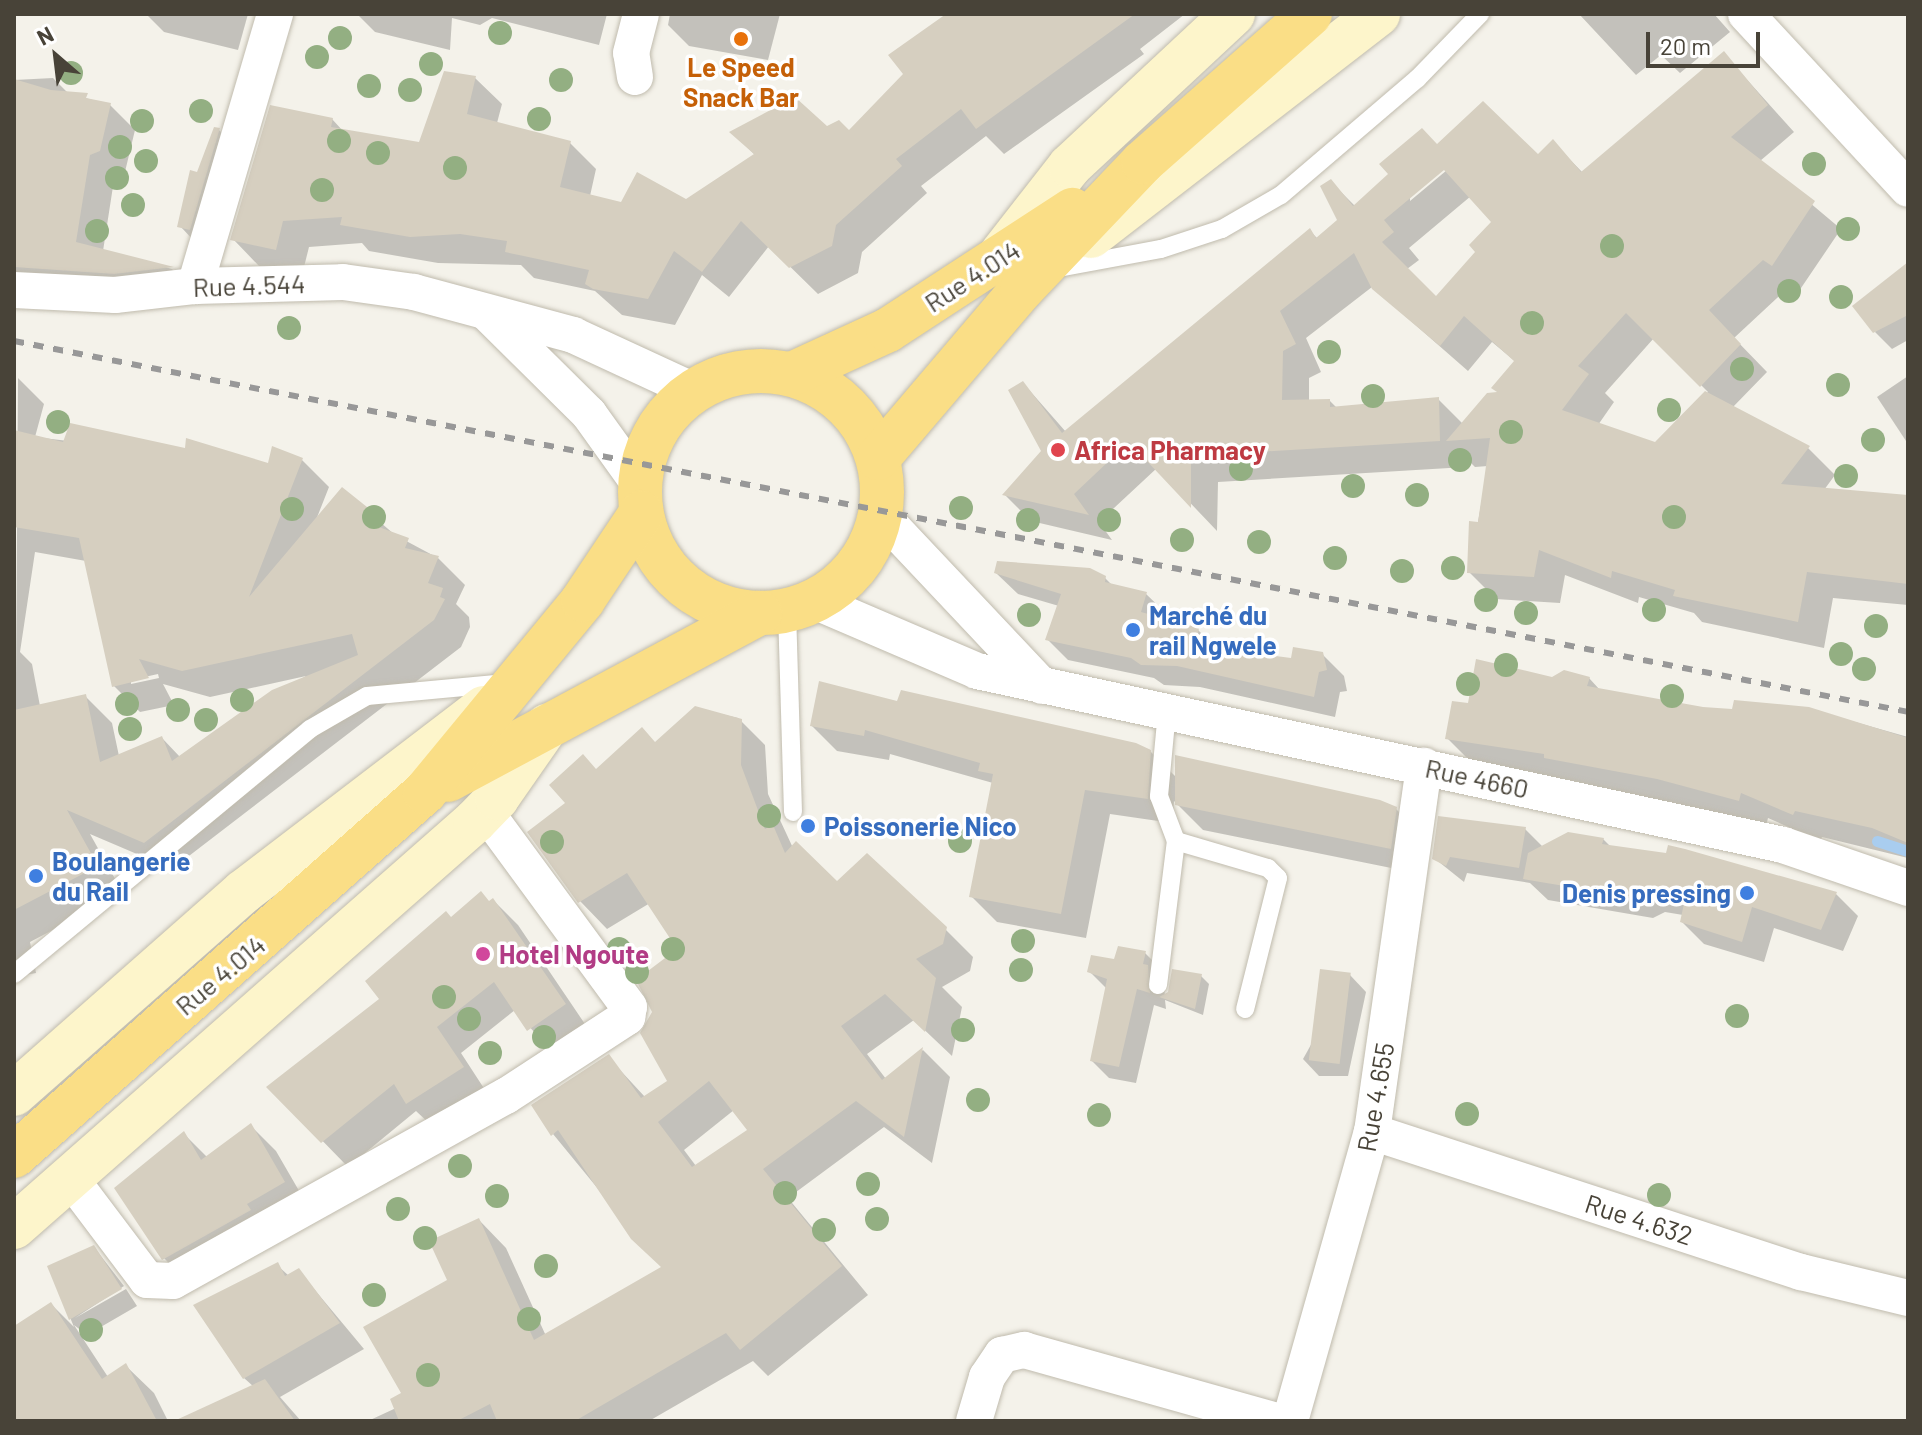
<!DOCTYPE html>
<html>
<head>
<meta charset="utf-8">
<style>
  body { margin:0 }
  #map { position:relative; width:1922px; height:1435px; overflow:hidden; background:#f4f2ea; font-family:Barlow,sans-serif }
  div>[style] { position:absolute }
  .shadow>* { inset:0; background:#0003 }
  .stream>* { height:11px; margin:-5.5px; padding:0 5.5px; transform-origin:5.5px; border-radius:5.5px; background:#a9cdef }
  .building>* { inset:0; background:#d6cfc0; transform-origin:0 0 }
  .roads { filter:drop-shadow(0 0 2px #c0bbad) drop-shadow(0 0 2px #c0bbad) }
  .service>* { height:18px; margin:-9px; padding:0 9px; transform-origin:9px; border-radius:9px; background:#fff }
  .minor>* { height:36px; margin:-18px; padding:0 18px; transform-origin:18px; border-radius:18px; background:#fff }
  .secondary>* { height:44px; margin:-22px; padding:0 22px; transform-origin:22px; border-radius:22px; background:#fdf5cb }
  .trunk>* { height:44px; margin:-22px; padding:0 22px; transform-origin:22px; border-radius:22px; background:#fade86 }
  .trunk>.ring { margin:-22px; padding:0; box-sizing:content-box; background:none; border:44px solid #fade86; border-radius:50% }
  .rail>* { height:6px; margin-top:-3px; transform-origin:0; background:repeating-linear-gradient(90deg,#989898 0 10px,transparent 0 20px) }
  .trees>* { width:24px; height:24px; margin:-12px; border-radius:50%; background:#93af82 }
  .dots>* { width:22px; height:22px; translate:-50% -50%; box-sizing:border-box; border:4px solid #fff; border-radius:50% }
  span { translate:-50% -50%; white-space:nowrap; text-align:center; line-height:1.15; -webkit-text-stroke:7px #fff; paint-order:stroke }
  .food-label { font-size:26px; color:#c56008; font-weight:700 }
  .street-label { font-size:26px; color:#484338 }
  .health-label { font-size:26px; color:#be3a42; font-weight:700 }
  .left { translate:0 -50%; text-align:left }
  .shop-label { font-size:26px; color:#366cbe; font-weight:700 }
  .right { translate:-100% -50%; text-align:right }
  .hotel-label { font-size:26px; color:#b23c85; font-weight:700 }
  .frame { position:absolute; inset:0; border:16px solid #484338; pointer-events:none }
  .north { position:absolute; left:16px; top:16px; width:80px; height:80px; -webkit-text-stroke:6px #fff; paint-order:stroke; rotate:332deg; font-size:22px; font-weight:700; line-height:32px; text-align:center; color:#484338 }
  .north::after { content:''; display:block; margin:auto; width:28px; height:36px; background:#484338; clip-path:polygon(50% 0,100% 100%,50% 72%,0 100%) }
  .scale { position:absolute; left:1646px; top:32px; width:114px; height:36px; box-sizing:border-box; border:4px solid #484338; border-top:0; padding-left:10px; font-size:24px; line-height:28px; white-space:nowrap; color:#484338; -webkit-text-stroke:6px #fff; paint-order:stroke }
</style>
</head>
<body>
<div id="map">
  <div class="shadow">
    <div style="clip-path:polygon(146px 14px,248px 14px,238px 50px,164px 32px)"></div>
    <div style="clip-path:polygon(357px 14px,607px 14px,599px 45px,492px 18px,480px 25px,452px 18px,450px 50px,375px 32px)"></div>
    <div style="clip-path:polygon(670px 14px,780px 14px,768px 60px,689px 46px,668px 25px)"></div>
    <div style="clip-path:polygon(952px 14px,1185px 14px,1140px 49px,1144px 54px,1004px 154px,986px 136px,921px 186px,927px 193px,862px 252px,858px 273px,818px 294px,769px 246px,729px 297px,702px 275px,675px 325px,622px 315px,595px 291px,534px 278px,521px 265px,438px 263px,369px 251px,362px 243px,309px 247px,302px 275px,259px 266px,233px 239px,332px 119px,343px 131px,421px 144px,475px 78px,502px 104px,497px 123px,570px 143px,596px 169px,590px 196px,622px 205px,687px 202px,756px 156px,733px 133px,827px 128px,850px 133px,906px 74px)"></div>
    <div style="clip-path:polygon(1579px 14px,1714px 14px,1730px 32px,1680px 73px,1661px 55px,1636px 75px)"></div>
    <div style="clip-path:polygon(evenodd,1724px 54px,1794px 132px,1760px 161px,1841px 229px,1799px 291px,1791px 285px,1734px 338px,1767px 372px,1732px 408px,1808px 448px,1835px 475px,1824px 490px,1908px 496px,1908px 605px,1833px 598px,1824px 648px,1702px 622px,1694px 613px,1639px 597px,1638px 603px,1565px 575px,1560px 603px,1496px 599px,1469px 572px,1488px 466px,1475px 467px,1466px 458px,1466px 467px,1218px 482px,1217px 531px,1157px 468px,1099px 522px,1112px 540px,1031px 521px,1005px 495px,1043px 451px,1023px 383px,1066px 432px,1310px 231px,1318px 239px,1339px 220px,1330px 181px,1355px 206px,1437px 146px,1538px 156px,1553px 142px,1583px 173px,1724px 54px,1450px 162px,1453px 165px,1410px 201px,1410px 196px,1450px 162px,1724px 54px,1471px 196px,1494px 222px,1478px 252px,1436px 299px,1407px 269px,1419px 260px,1409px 248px,1471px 196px,1724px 54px,1372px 287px,1468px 371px,1492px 342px,1516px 362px,1500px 394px,1463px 424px,1438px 399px,1337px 408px,1330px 401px,1309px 401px,1309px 378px,1321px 372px,1306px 338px,1372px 287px,1724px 54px,1654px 338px,1708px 392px,1656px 444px,1598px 425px,1614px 402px,1605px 393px,1654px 338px)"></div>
    <div style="clip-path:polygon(53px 78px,68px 93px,110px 105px,135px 130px,124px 176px,114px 180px,103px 251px,172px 269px,195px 292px,30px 287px,14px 271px,14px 80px)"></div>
    <div style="clip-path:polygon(219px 130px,234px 145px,195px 242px,180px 226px)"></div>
    <div style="clip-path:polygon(1908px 264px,1908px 340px,1892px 349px,1875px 332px)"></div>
    <div style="clip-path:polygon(1908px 376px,1908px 444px,1877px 397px)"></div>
    <div style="clip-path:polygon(evenodd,18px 378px,44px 404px,35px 437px,269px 465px,273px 449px,302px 460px,329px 487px,316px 520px,343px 490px,395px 535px,438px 558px,465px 585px,456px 604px,469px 617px,470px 627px,461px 647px,172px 869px,90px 834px,123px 893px,30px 942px,36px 973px,14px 977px,18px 378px,35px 552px,86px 561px,114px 686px,140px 712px,174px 705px,163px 684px,210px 697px,306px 676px,180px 757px,162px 738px,119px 756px,112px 723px,85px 696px,40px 706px,32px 664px,20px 652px,35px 552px,18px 378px,158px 674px,159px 678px,131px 684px,131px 680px,158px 674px)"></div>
    <div style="clip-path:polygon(996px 573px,1105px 578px,1113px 586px,1146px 594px,1168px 615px,1166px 621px,1198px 630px,1218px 650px,1293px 660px,1322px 654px,1344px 676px,1347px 691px,1340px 692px,1335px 717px,1200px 687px,1164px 685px,1154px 678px,1068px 660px,1047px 639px,1059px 606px,1018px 594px)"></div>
    <div style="clip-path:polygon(1589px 678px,1600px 690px,1703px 709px,1809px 709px,1908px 737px,1908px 858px,1822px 837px,1820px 841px,1768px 818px,1766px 826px,1568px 780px,1474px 765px,1447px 738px,1470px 705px,1553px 679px)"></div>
    <div style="clip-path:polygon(898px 703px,1150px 751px,1177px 778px,1396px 809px,1421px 834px,1416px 873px,1203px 830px,1174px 801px,1172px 823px,1110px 814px,1086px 938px,997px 922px,972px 897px,993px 783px,890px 754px,889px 760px,837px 751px,812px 726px)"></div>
    <div style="clip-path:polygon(evenodd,695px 708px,738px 718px,765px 745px,768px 794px,793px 848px,837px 884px,945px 929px,973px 957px,970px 971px,942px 987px,962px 1007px,952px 1056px,914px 1020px,867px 1054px,886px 1079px,923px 1050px,950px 1077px,932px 1163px,884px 1127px,788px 1198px,868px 1295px,768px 1376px,753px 1361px,649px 1421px,368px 1421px,396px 1408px,479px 1220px,506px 1248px,546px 1336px,663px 1268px,553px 1134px,608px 1057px,645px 1097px,670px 1081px,655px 1013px,680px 949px,650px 903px,607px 929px,580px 901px,568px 803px,597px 771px,656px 744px,695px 708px,734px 1110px,750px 1131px,696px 1166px,684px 1150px,734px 1110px)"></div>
    <div style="clip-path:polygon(1525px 829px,1543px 847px,1603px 839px,1611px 847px,1836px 894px,1858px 916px,1843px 951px,1774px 928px,1764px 962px,1704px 944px,1682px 922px,1683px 915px,1665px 912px,1653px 918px,1548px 900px,1530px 883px,1467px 873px,1464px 882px,1434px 858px)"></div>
    <div style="clip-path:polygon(493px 900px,518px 925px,589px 1030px,554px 1055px,515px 1010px,461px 1053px,487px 1093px,433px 1127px,416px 1111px,348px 1167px,270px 1087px,382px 1000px,451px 919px)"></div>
    <div style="clip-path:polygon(1145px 953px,1162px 970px,1165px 996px,1201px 976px,1209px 984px,1203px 1015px,1165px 1000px,1166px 1009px,1154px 1005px,1136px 1083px,1109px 1078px,1092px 1061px,1107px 989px,1089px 971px)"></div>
    <div style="clip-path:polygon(1350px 975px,1366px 992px,1348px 1076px,1319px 1076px,1303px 1059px)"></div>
    <div style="clip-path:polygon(251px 1126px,276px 1151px,309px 1208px,189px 1284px,164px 1258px,184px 1134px,208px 1158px)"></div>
    <div style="clip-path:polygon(94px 1247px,124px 1286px,75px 1318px,126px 1289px,137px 1306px,87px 1335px,74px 1325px,108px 1377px,126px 1366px,154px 1393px,168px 1421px,14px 1421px,14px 1328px,51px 1304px,74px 1327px,49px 1267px)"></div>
    <div style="clip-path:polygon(277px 1265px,289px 1276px,299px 1271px,364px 1349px,280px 1397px,301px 1421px,179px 1421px,254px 1387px,244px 1378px)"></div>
  </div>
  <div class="stream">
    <div style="left:1877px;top:841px;width:33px;rotate:18deg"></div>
  </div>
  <div class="building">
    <div style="clip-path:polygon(946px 14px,1135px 14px,976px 129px,961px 109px,896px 159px,902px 166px,836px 225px,832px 246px,789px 268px,741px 221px,702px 272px,674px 251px,648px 299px,593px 289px,585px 284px,589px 270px,505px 252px,507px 241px,460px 234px,410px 237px,340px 225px,342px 217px,283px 221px,276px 250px,230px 240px,270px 105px,333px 118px,331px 127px,419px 142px,444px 71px,476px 76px,467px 114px,571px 141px,560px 187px,621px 202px,637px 172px,686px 199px,754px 154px,729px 132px,795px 97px,827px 126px,839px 120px,849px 130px,903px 74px,888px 55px)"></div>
    <div style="clip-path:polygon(evenodd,1724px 51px,1768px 105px,1731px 137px,1815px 201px,1772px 266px,1763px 260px,1709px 310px,1741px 344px,1700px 387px,1626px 313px,1578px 366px,1589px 374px,1562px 410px,1655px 442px,1705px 391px,1810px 446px,1781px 484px,1908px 495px,1908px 584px,1807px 572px,1798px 622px,1673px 596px,1675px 590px,1612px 571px,1611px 578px,1539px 550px,1534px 577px,1467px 573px,1469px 521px,1478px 522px,1490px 438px,1446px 441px,1487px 393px,1497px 392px,1491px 388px,1514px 361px,1464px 316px,1440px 346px,1372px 289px,1354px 253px,1280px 311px,1296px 344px,1283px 351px,1282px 400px,1330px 399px,1330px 407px,1439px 397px,1440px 441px,1191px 456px,1191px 508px,1129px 442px,1074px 494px,1089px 515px,1002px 495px,1041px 451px,1008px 390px,1023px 381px,1062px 433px,1298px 238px,1310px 228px,1316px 238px,1337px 220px,1320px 186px,1331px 179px,1353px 206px,1388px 174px,1379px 164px,1422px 128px,1437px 144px,1483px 101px,1538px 154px,1553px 139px,1581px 172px,1724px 51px,1444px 170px,1491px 222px,1469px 245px,1475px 252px,1436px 296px,1382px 242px,1394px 232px,1384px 220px,1444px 170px)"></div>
    <div style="clip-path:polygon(14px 79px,51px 90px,88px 93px,86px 98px,111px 103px,100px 151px,90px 155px,76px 242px,174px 267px,114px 274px,14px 267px)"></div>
    <div style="clip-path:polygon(214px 127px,220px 128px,190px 230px,177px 227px,190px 170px,197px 172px)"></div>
    <div style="clip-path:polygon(1908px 262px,1908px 315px,1873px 333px,1852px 306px)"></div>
    <div style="clip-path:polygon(70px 423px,185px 448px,186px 438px,268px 463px,272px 446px,303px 458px,249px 597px,342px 487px,382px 519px,376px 526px,409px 538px,405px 548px,439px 556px,428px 583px,443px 588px,440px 597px,445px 599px,434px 620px,144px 843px,67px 810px,98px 866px,14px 910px,14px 710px,86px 694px,100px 762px,162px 736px,172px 761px,272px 690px,358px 655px,352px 634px,182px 671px,139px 659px,149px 678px,112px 687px,79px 538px,14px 527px,14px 430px,63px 442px)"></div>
    <div style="clip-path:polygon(997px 561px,1090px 568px,1106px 576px,1105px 582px,1147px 592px,1141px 612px,1199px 628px,1196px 645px,1291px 658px,1293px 647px,1323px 652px,1327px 670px,1319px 672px,1314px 697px,1177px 666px,1141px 665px,1131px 658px,1045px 640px,1061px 594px,994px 573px)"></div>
    <div style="clip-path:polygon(1476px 659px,1552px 677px,1564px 670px,1590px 677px,1587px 686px,1703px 707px,1732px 709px,1734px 700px,1809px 707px,1908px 738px,1908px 843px,1872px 828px,1795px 811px,1793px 815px,1741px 793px,1739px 801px,1657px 779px,1544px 758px,1544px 754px,1445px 739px,1452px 701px,1468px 703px)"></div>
    <div style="clip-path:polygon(819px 681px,897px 701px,901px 690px,1136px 743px,1151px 750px,1148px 799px,1085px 790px,1061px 914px,969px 897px,993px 774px,978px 771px,980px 763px,865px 730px,864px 736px,810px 726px)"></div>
    <div style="clip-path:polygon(evenodd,695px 706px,742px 719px,741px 765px,765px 829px,773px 825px,785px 853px,796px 841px,837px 881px,867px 853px,947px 927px,943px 944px,916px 959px,936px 978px,925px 1032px,885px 994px,841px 1026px,882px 1080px,923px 1047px,904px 1137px,856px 1101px,763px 1169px,842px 1266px,740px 1350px,726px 1333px,575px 1421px,497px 1421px,490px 1404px,457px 1421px,399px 1421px,390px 1399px,401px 1393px,363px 1327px,447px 1280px,429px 1241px,479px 1218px,534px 1340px,661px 1267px,631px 1239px,558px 1130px,551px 1136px,531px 1105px,609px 1054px,641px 1098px,667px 1081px,640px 1033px,652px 1012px,636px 980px,677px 949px,627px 873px,578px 903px,527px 832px,565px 803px,549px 785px,583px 754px,596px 769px,642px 727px,655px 742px,695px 706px,709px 1081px,747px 1130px,692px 1167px,658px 1122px,709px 1081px)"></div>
    <div style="clip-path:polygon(1175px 755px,1380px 800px,1397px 807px,1391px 849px,1175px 805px)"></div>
    <div style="clip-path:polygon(1438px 816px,1526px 827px,1519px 868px,1450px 857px,1446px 866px,1432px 859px)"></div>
    <div style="clip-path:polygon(1568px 832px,1604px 838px,1602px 844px,1666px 853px,1668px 845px,1685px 849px,1837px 892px,1821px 930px,1752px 907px,1742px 942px,1680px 922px,1685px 899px,1642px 891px,1630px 897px,1523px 879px,1528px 853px)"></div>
    <div style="clip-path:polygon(481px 891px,489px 901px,493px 898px,566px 1004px,527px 1031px,494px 982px,437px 1027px,464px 1067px,406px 1104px,394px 1084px,321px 1143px,266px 1087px,379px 999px,365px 981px,446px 911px,451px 917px)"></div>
    <div style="clip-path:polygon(1118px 946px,1146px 951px,1143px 964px,1148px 965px,1150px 993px,1137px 989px,1119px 1067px,1090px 1061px,1107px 979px,1087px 972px,1091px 955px,1114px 959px)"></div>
    <div style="clip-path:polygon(1172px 969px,1202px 974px,1195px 1009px,1159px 997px,1168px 992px)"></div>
    <div style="left:1320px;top:969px;width:31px;height:92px;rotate:7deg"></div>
    <div style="clip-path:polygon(251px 1123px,285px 1182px,247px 1204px,251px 1210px,162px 1260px,114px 1188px,184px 1131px,201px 1160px)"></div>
    <div style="clip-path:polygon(94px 1245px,122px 1289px,69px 1320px,47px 1266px)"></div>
    <div style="clip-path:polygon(278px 1262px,285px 1276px,299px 1268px,340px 1323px,243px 1379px,193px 1305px)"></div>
    <div style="clip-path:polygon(51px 1302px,102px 1379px,126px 1363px,157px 1421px,14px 1421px,14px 1326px)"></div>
    <div style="clip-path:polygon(265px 1379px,295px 1421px,174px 1421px)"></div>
  </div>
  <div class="roads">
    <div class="service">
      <div style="left:1053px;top:269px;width:110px;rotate:-10.5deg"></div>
      <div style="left:1161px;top:249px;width:64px;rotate:-18.2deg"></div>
      <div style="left:1222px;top:229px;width:68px;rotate:-30deg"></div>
      <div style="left:1281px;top:195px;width:179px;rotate:-40.5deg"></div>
      <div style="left:1417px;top:79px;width:91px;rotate:-45.9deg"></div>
      <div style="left:787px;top:610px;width:202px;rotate:88.3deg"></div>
      <div style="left:1176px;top:841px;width:96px;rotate:16.4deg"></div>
      <div style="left:1268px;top:868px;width:14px;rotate:45deg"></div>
      <div style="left:1278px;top:878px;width:135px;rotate:104.1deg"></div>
      <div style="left:14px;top:974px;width:384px;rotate:-39.6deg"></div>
      <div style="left:310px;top:729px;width:66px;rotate:-30.1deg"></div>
      <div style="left:367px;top:696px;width:140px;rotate:-5.3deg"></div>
      <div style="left:1158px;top:985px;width:145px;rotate:-82.9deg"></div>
      <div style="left:1176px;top:841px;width:48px;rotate:-110.7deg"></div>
      <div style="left:1159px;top:796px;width:84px;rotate:-84.6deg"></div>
    </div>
    <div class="minor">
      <div style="left:1746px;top:14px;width:238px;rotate:47.2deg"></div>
      <div style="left:635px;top:77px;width:24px;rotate:-99deg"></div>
      <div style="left:631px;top:53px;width:40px;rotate:-75.6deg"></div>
      <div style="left:195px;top:286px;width:284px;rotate:-73.6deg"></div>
      <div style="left:14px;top:290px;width:101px;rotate:2.8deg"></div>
      <div style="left:115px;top:295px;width:81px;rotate:-6.4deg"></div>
      <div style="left:195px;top:286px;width:148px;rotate:-1.5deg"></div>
      <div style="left:343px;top:282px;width:72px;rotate:8deg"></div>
      <div style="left:414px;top:292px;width:165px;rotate:15.1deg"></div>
      <div style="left:573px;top:335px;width:133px;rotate:24.8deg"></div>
      <div style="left:486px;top:312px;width:145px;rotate:44.7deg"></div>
      <div style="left:589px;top:414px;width:87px;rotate:54.3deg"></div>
      <div style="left:880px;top:514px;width:236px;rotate:46.7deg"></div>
      <div style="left:814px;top:601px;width:177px;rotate:23.2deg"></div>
      <div style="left:977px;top:671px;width:825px;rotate:12.18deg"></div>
      <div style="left:1783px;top:845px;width:132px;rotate:19deg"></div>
      <div style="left:1372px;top:1132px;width:451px;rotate:18.1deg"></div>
      <div style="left:1801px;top:1272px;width:110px;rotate:13.7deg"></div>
      <div style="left:71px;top:1179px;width:126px;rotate:53deg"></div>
      <div style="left:147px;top:1280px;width:26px;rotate:2deg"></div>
      <div style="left:173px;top:1281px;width:381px;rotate:-29.1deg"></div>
      <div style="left:506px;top:1096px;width:145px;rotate:-33.1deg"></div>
      <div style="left:627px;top:1017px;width:10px;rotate:-79deg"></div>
      <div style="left:629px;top:1007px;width:243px;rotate:-126.3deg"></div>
      <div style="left:974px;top:1421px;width:46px;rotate:-73.5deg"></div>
      <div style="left:987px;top:1377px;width:27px;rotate:-56deg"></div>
      <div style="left:1002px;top:1355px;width:23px;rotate:-13deg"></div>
      <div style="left:1024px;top:1350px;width:262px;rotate:15.7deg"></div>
      <div style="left:1290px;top:1421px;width:300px;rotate:-74.2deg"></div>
      <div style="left:1372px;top:1132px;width:370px;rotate:-81.9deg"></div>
    </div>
    <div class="secondary">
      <div style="left:1091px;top:236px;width:363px;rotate:-37.7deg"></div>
      <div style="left:1002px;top:253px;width:110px;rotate:-52deg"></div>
      <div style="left:1070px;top:166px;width:223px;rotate:-43deg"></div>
      <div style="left:14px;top:1094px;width:305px;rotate:-41.4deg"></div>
      <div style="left:243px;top:892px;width:303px;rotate:-37.4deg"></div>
      <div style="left:14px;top:1227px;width:614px;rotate:-41.37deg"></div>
      <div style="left:475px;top:821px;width:32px;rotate:-46deg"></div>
      <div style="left:497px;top:798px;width:88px;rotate:-55.2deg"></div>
    </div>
    <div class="trunk">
      <div class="ring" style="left:640px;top:371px;width:198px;height:198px"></div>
      <div style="left:792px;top:374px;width:106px;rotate:-24.6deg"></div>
      <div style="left:888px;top:330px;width:220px;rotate:-33.1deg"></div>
      <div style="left:878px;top:458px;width:222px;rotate:-49.6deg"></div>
      <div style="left:1022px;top:289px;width:175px;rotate:-46.4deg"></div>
      <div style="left:1143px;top:162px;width:223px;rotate:-41.5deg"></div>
      <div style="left:448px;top:780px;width:354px;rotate:-28.2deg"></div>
      <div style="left:14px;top:1156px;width:549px;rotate:-41.53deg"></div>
      <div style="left:425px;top:792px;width:249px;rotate:-50.5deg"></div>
      <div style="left:583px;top:600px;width:105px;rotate:-56.3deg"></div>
    </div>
  </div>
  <div class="rail">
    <div style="left:14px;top:341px;width:1930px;rotate:11.08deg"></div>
  </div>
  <div class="trees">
    <div style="left:500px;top:33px"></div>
    <div style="left:340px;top:38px"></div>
    <div style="left:317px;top:57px"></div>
    <div style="left:431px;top:64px"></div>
    <div style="left:71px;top:73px"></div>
    <div style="left:561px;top:80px"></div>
    <div style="left:369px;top:86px"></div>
    <div style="left:410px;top:90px"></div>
    <div style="left:201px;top:111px"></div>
    <div style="left:539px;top:119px"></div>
    <div style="left:142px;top:121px"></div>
    <div style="left:339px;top:141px"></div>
    <div style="left:120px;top:147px"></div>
    <div style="left:378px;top:153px"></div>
    <div style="left:146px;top:161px"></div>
    <div style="left:1814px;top:164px"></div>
    <div style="left:455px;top:168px"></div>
    <div style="left:117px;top:178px"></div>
    <div style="left:322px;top:190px"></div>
    <div style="left:133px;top:205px"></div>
    <div style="left:1848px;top:229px"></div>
    <div style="left:97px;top:231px"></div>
    <div style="left:1612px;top:246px"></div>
    <div style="left:1789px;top:291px"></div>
    <div style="left:1841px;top:297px"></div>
    <div style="left:1532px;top:323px"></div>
    <div style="left:289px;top:328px"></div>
    <div style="left:1329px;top:352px"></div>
    <div style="left:1742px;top:369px"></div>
    <div style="left:1838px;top:385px"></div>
    <div style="left:1373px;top:396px"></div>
    <div style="left:1669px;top:410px"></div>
    <div style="left:58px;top:422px"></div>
    <div style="left:1511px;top:432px"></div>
    <div style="left:1873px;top:440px"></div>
    <div style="left:1460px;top:460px"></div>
    <div style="left:1241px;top:469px"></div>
    <div style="left:1846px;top:476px"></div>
    <div style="left:1353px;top:486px"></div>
    <div style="left:1417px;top:495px"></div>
    <div style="left:961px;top:508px"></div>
    <div style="left:292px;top:509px"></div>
    <div style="left:374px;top:517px"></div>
    <div style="left:1674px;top:517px"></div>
    <div style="left:1028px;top:520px"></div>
    <div style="left:1109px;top:520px"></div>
    <div style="left:1182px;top:540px"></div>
    <div style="left:1259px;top:542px"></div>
    <div style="left:1335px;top:558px"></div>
    <div style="left:1453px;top:568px"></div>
    <div style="left:1402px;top:571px"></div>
    <div style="left:1486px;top:600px"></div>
    <div style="left:1654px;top:610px"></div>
    <div style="left:1526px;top:613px"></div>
    <div style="left:1029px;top:615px"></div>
    <div style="left:1876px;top:626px"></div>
    <div style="left:1841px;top:654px"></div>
    <div style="left:1506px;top:665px"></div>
    <div style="left:1864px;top:669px"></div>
    <div style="left:1468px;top:684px"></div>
    <div style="left:1672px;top:696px"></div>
    <div style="left:242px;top:700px"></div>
    <div style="left:127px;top:704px"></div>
    <div style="left:178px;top:710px"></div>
    <div style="left:206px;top:720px"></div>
    <div style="left:130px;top:729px"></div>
    <div style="left:769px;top:816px"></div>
    <div style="left:960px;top:841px"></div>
    <div style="left:552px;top:842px"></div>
    <div style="left:1023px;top:941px"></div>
    <div style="left:619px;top:949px"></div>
    <div style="left:673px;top:949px"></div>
    <div style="left:1021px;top:970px"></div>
    <div style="left:637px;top:972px"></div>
    <div style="left:444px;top:997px"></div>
    <div style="left:1737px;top:1016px"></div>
    <div style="left:469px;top:1019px"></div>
    <div style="left:963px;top:1030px"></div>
    <div style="left:544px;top:1037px"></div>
    <div style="left:490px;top:1053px"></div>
    <div style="left:978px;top:1100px"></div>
    <div style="left:1467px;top:1114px"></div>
    <div style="left:1099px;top:1115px"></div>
    <div style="left:460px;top:1166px"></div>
    <div style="left:868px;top:1184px"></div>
    <div style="left:785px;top:1193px"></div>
    <div style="left:1659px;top:1195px"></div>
    <div style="left:497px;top:1196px"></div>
    <div style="left:398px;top:1209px"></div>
    <div style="left:877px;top:1219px"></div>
    <div style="left:824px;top:1230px"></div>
    <div style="left:425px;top:1238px"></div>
    <div style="left:546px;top:1266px"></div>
    <div style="left:374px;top:1295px"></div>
    <div style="left:529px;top:1319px"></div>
    <div style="left:91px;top:1330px"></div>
    <div style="left:428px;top:1375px"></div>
  </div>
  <div class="dots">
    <div style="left:741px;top:39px;background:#e8710a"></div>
    <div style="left:1058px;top:450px;background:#e0444e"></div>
    <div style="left:1133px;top:630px;background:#3f7fe0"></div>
    <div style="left:808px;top:826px;background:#3f7fe0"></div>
    <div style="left:36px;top:876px;background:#3f7fe0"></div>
    <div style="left:1747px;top:893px;background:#3f7fe0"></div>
    <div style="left:483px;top:954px;background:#d1479c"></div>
  </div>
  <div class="food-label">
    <span style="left:741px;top:82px">Le Speed<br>Snack Bar</span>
  </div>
  <div class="street-label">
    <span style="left:972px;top:276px;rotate:-33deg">Rue 4.014</span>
    <span style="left:249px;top:285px;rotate:-2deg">Rue 4.544</span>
    <span style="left:1477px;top:778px;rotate:12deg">Rue 4660</span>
    <span style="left:220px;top:975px;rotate:-40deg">Rue 4.014</span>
    <span style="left:1375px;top:1097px;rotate:-80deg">Rue 4.655</span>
    <span style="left:1639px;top:1219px;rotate:18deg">Rue 4.632</span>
  </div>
  <div class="health-label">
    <span class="left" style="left:1074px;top:450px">Africa Pharmacy</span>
  </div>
  <div class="shop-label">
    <span class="left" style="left:1149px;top:630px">Marché du<br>rail Ngwele</span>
    <span class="left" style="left:824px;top:826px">Poissonerie Nico</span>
    <span class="left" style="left:52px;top:876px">Boulangerie<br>du Rail</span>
    <span class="right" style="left:1731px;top:893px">Denis pressing</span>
  </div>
  <div class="hotel-label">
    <span class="left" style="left:499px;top:954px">Hotel Ngoute</span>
  </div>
  <div class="frame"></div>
  <div class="north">N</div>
  <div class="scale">20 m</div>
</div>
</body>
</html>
